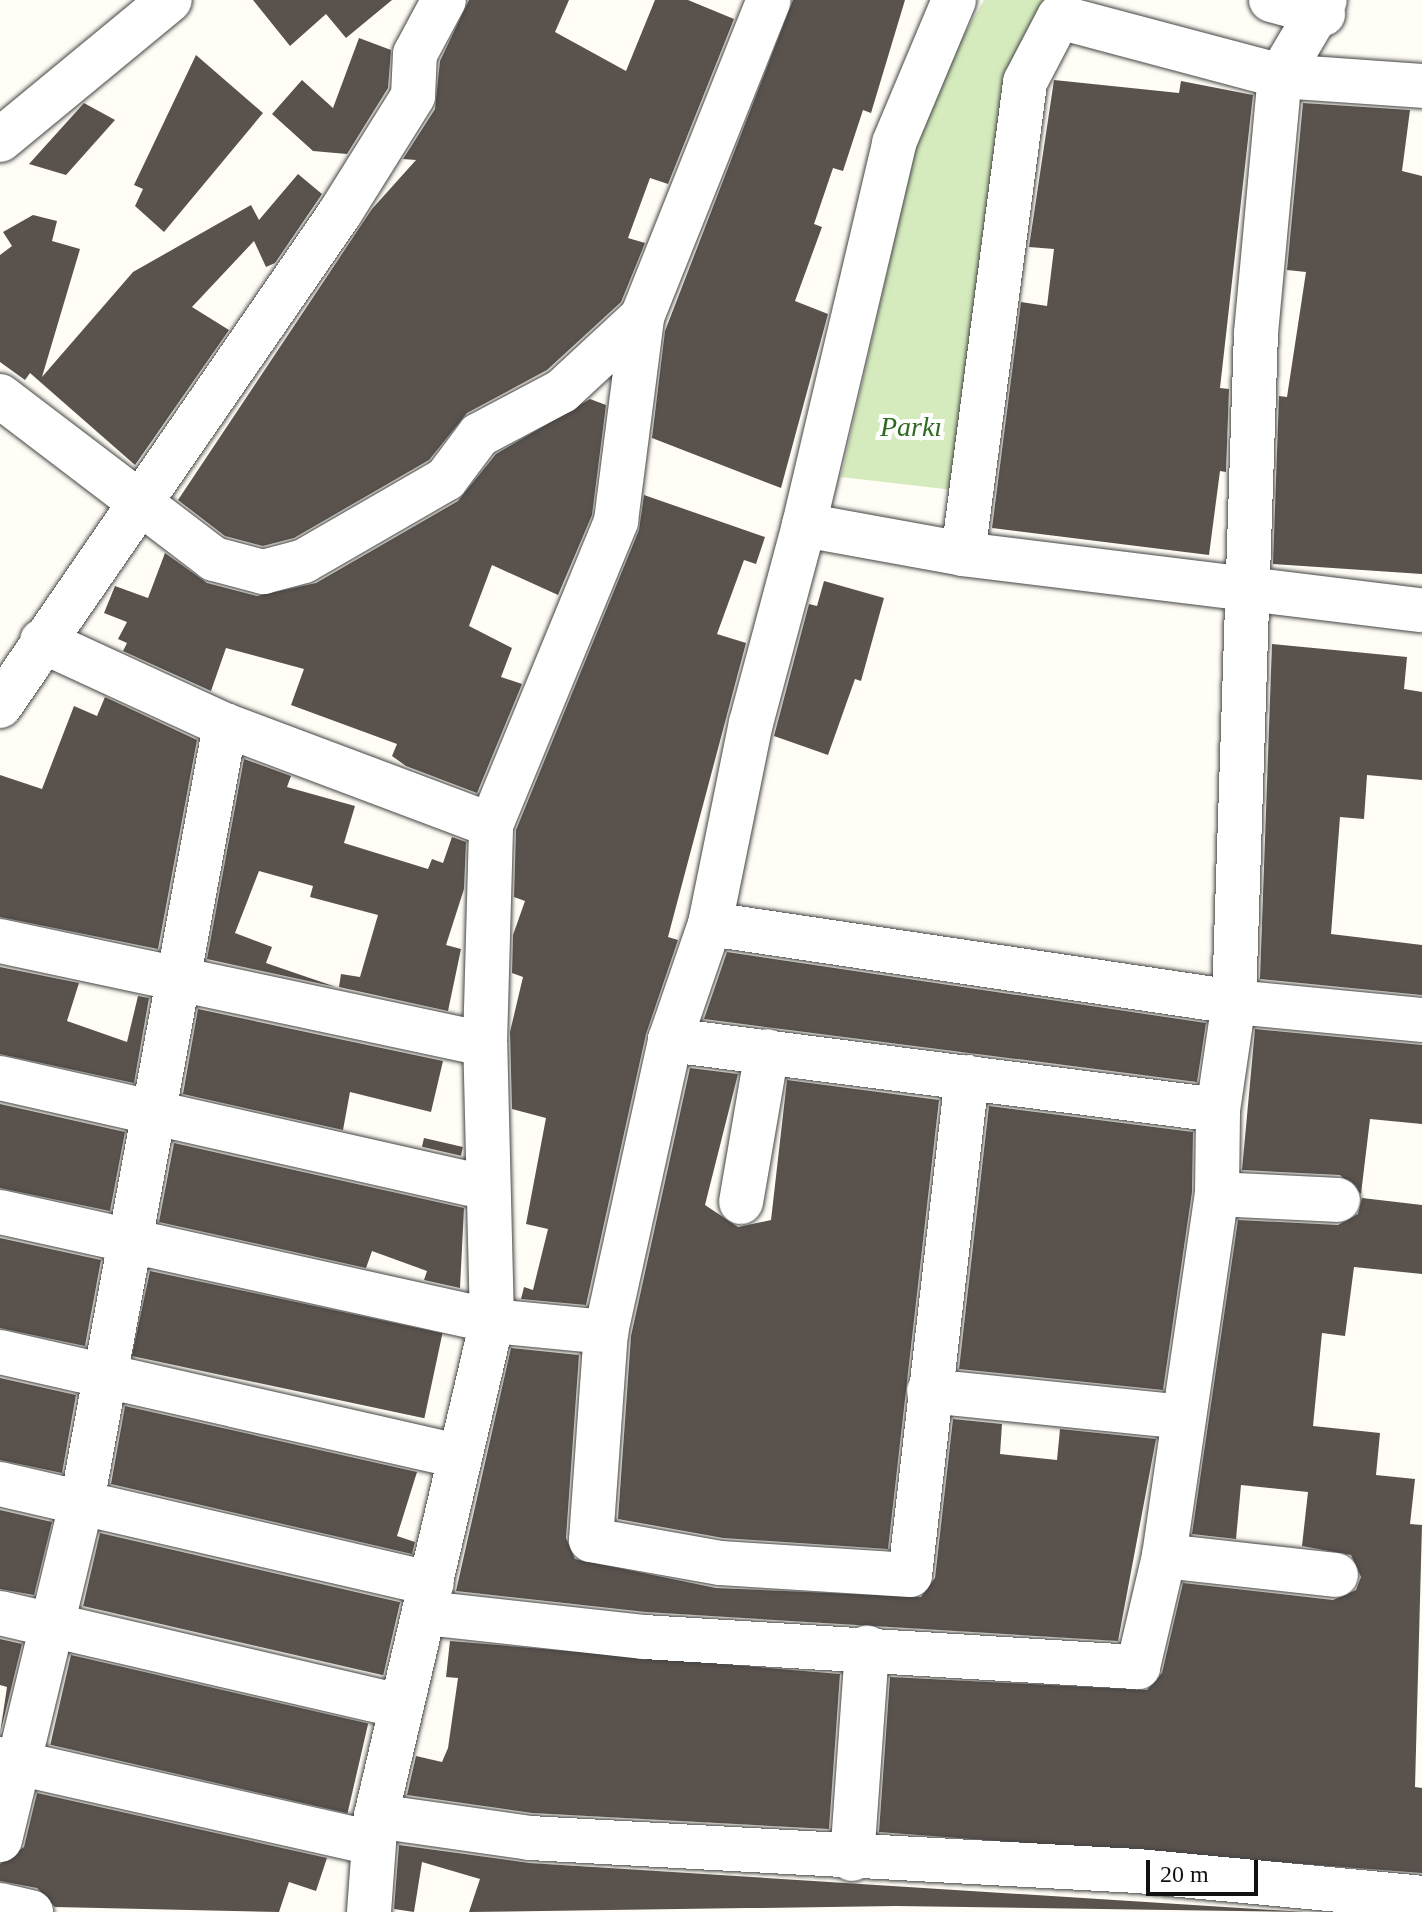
<!DOCTYPE html>
<html>
<head>
<meta charset="utf-8">
<style>
  body { margin:0 }
  #map { position:relative; width:1422px; height:1912px; overflow:hidden; background:#fffdf5; font-family:Georgia,serif }
  div>[style] { position:absolute }
  .green>* { inset:0; background:#d5ebbd }
  .building>* { inset:0; background:#5a524d; transform-origin:0 0 }
  .roads { filter:drop-shadow(0 0 2px #444) drop-shadow(0 0 2px #444) }
  .minor>* { height:44px; margin:-22px; padding:0 22px; transform-origin:22px; border-radius:22px; background:#fff }
  span { translate:-50% -50%; white-space:nowrap; text-align:center; line-height:1.15; -webkit-text-stroke:8px #fff; paint-order:stroke }
  .park-label { font-size:28px; color:#2f6b1f; font-style:italic }
  .scale { position:absolute; left:1146px; top:1860px; width:112px; height:36px; box-sizing:border-box; border:4px solid #111; border-top:0; padding-left:10px; font-size:24px; line-height:28px; white-space:nowrap; color:#111; -webkit-text-stroke:6px #fff; paint-order:stroke }
</style>
</head>
<body>
<div id="map">
  <div class="green">
    <div style="clip-path:polygon(984px 0,1052px 0,1034px 18px,1003px 83px,962px 491px,841px 477px,916px 144px,946px 66px)"></div>
  </div>
  <div class="building">
    <div style="clip-path:polygon(253px 0,392px 0,346px 38px,326px 14px,290px 46px)"></div>
    <div style="clip-path:polygon(469px 0,569px 0,555px 32px,626px 71px,655px 0,688px 0,734px 19px,668px 184px,650px 178px,628px 238px,645px 243px,621px 302px,547px 370px,467px 413px,429px 460px,294px 538px,263px 546px,225px 536px,178px 500px,372px 209px,416px 160px,403px 159px,435px 109px,440px 61px)"></div>
    <div style="clip-path:polygon(793px 0,905px 0,871px 113px,863px 110px,843px 171px,833px 168px,814px 224px,822px 227px,795px 301px,828px 314px,781px 488px,652px 438px,665px 331px)"></div>
    <div style="clip-path:polygon(359px 38px,391px 50px,388px 88px,347px 154px,313px 151px,272px 114px,302px 80px,333px 108px)"></div>
    <div style="clip-path:polygon(196px 55px,263px 113px,164px 232px,135px 206px,143px 189px,134px 185px)"></div>
    <div style="clip-path:polygon(1054px 80px,1179px 93px,1181px 81px,1253px 95px,1220px 388px,1229px 389px,1226px 472px,1220px 471px,1209px 555px,992px 528px,1021px 302px,1047px 306px,1054px 249px,1029px 247px)"></div>
    <div style="clip-path:polygon(84px 103px,115px 120px,66px 175px,29px 164px)"></div>
    <div style="clip-path:polygon(1303px 103px,1410px 110px,1402px 171px,1422px 176px,1422px 574px,1273px 564px,1279px 396px,1287px 397px,1306px 272px,1287px 270px)"></div>
    <div style="clip-path:polygon(298px 174px,322px 194px,275px 263px,266px 267px,254px 241px,192px 307px,229px 330px,135px 465px,30px 373px,25px 380px,0 362px,0 255px,12px 246px,3px 232px,33px 215px,57px 221px,52px 241px,80px 249px,42px 377px,133px 272px,251px 205px,259px 220px)"></div>
    <div style="clip-path:polygon(590px 399px,606px 405px,592px 515px,558px 595px,492px 565px,469px 626px,512px 648px,501px 677px,522px 684px,477px 793px,406px 766px,392px 756px,397px 744px,291px 705px,304px 669px,226px 648px,211px 691px,123px 651px,127px 643px,118px 639px,127px 622px,104px 613px,115px 586px,148px 598px,165px 553px,207px 583px,257px 596px,316px 583px,458px 501px,496px 454px)"></div>
    <div style="clip-path:polygon(644px 495px,765px 537px,756px 564px,744px 560px,717px 634px,746px 643px,668px 937px,678px 940px,646px 1034px,586px 1305px,521px 1299px,524px 1287px,533px 1290px,548px 1229px,526px 1224px,546px 1118px,512px 1109px,510px 1032px,523px 977px,512px 973px,513px 935px,525px 901px,514px 897px,516px 830px,639px 530px)"></div>
    <div style="clip-path:polygon(824px 581px,884px 598px,861px 681px,855px 679px,828px 755px,774px 736px,809px 604px,817px 606px)"></div>
    <div style="clip-path:polygon(1272px 644px,1407px 657px,1404px 689px,1422px 692px,1422px 780px,1367px 775px,1364px 819px,1340px 817px,1331px 934px,1422px 945px,1422px 995px,1260px 979px)"></div>
    <div style="clip-path:polygon(105px 697px,197px 740px,158px 949px,0 917px,0 775px,42px 789px,74px 706px,97px 716px)"></div>
    <div style="clip-path:polygon(244px 759px,291px 776px,287px 787px,355px 806px,344px 843px,428px 869px,432px 859px,443px 863px,452px 837px,466px 842px,464px 889px,446px 945px,461px 949px,448px 1011px,339px 987px,341px 974px,360px 977px,378px 915px,310px 897px,313px 886px,259px 871px,235px 933px,272px 947px,266px 963px,336px 987px,207px 959px)"></div>
    <div style="clip-path:polygon(727px 952px,1206px 1023px,1197px 1082px,704px 1019px)"></div>
    <div style="clip-path:polygon(0 967px,79px 983px,67px 1021px,127px 1042px,138px 996px,149px 998px,134px 1083px,0 1054px)"></div>
    <div style="clip-path:polygon(198px 1009px,443px 1061px,431px 1112px,350px 1092px,343px 1130px,183px 1094px)"></div>
    <div style="clip-path:polygon(1255px 1029px,1422px 1045px,1422px 1124px,1370px 1119px,1361px 1194px,1340px 1175px,1242px 1170px)"></div>
    <div style="clip-path:polygon(690px 1068px,738px 1074px,705px 1205px,738px 1227px,771px 1220px,787px 1080px,939px 1100px,888px 1549px,723px 1538px,618px 1519px,631px 1336px)"></div>
    <div style="clip-path:polygon(0 1104px,125px 1132px,110px 1211px,0 1188px)"></div>
    <div style="clip-path:polygon(989px 1106px,1193px 1132px,1192px 1192px,1163px 1390px,959px 1369px)"></div>
    <div style="left:424px;top:1138px;width:40px;height:9px;rotate:13deg"></div>
    <div style="clip-path:polygon(174px 1143px,464px 1208px,460px 1288px,424px 1280px,427px 1271px,372px 1251px,366px 1268px,159px 1222px)"></div>
    <div style="clip-path:polygon(1362px 1198px,1422px 1205px,1422px 1274px,1354px 1267px,1345px 1336px,1322px 1333px,1313px 1426px,1380px 1433px,1376px 1475px,1415px 1479px,1410px 1524px,1422px 1525px,1415px 1787px,1422px 1788px,1422px 1873px,879px 1832px,890px 1677px,1147px 1690px,1162px 1673px,1183px 1583px,1333px 1600px,1356px 1590px,1361px 1577px,1351px 1555px,1302px 1546px,1308px 1492px,1241px 1485px,1236px 1539px,1192px 1534px,1238px 1220px,1338px 1225px,1358px 1214px)"></div>
    <div style="clip-path:polygon(0 1238px,101px 1260px,85px 1346px,0 1328px)"></div>
    <div style="left:150px;top:1271px;width:299px;height:87px;rotate:12deg"></div>
    <div style="clip-path:polygon(511px 1348px,579px 1355px,566px 1538px,575px 1559px,716px 1588px,921px 1597px,935px 1578px,953px 1419px,1002px 1424px,1000px 1454px,1057px 1460px,1060px 1429px,1156px 1439px,1118px 1641px,646px 1612px,456px 1591px)"></div>
    <div style="clip-path:polygon(0 1378px,76px 1395px,62px 1473px,0 1460px)"></div>
    <div style="clip-path:polygon(125px 1406px,417px 1472px,397px 1536px,415px 1542px,412px 1554px,111px 1484px)"></div>
    <div style="clip-path:polygon(0 1510px,52px 1522px,34px 1595px,0 1589px)"></div>
    <div style="left:100px;top:1533px;width:308px;height:75px;rotate:13deg"></div>
    <div style="clip-path:polygon(0 1639px,22px 1644px,0 1734px,7px 1687px,0 1685px)"></div>
    <div style="clip-path:polygon(450px 1641px,840px 1674px,829px 1829px,532px 1813px,407px 1795px,416px 1756px,442px 1762px,448px 1748px,458px 1678px,446px 1677px)"></div>
    <div style="left:71px;top:1655px;width:305px;height:92px;rotate:13deg"></div>
    <div style="clip-path:polygon(37px 1793px,327px 1858px,316px 1891px,289px 1882px,279px 1912px,55px 1907px,37px 1888px,0 1881px,0 1864px,24px 1847px)"></div>
    <div style="clip-path:polygon(399px 1845px,529px 1863px,1305px 1912px,896px 1906px,469px 1912px,480px 1879px,422px 1862px,414px 1912px,394px 1909px)"></div>
  </div>
  <div class="roads">
    <div class="minor">
      <div style="left:1271px;top:0;width:54px;rotate:15.1deg"></div>
      <div style="left:0;top:140px;width:220px;rotate:-39.5deg"></div>
      <div style="left:0;top:396px;width:269px;rotate:37.3deg"></div>
      <div style="left:214px;top:559px;width:51px;rotate:14.9deg"></div>
      <div style="left:263px;top:572px;width:42px;rotate:-15deg"></div>
      <div style="left:304px;top:561px;width:164px;rotate:-30deg"></div>
      <div style="left:446px;top:479px;width:55px;rotate:-53.1deg"></div>
      <div style="left:479px;top:435px;width:94px;rotate:-27.9deg"></div>
      <div style="left:562px;top:391px;width:109px;rotate:-42.8deg"></div>
      <div style="left:642px;top:317px;width:341px;rotate:-68.2deg"></div>
      <div style="left:804px;top:525px;width:392px;rotate:-76.7deg"></div>
      <div style="left:894px;top:143px;width:155px;rotate:-67.2deg"></div>
      <div style="left:963px;top:554px;width:476px;rotate:-82.5deg"></div>
      <div style="left:1025px;top:82px;width:73px;rotate:-62.4deg"></div>
      <div style="left:1059px;top:17px;width:229px;rotate:14.9deg"></div>
      <div style="left:1280px;top:76px;width:142px;rotate:4deg"></div>
      <div style="left:42px;top:641px;width:201px;rotate:24.7deg"></div>
      <div style="left:225px;top:725px;width:284px;rotate:20.6deg"></div>
      <div style="left:0;top:706px;width:599px;rotate:-55.41deg"></div>
      <div style="left:340px;top:213px;width:138px;rotate:-58deg"></div>
      <div style="left:413px;top:96px;width:42px;rotate:-87.3deg"></div>
      <div style="left:415px;top:54px;width:61px;rotate:-61.8deg"></div>
      <div style="left:710px;top:924px;width:530px;rotate:8.47deg"></div>
      <div style="left:1234px;top:1002px;width:189px;rotate:5.5deg"></div>
      <div style="left:0;top:941px;width:496px;rotate:12deg"></div>
      <div style="left:670px;top:1040px;width:552px;rotate:7.28deg"></div>
      <div style="left:967px;top:1077px;width:501px;rotate:96.53deg"></div>
      <div style="left:910px;top:1575px;width:190px;rotate:-176.4deg"></div>
      <div style="left:720px;top:1563px;width:131px;rotate:-169.9deg"></div>
      <div style="left:591px;top:1540px;width:209px;rotate:-85.9deg"></div>
      <div style="left:606px;top:1332px;width:299px;rotate:-77.6deg"></div>
      <div style="left:670px;top:1040px;width:123px;rotate:-71deg"></div>
      <div style="left:710px;top:924px;width:205px;rotate:-78.5deg"></div>
      <div style="left:751px;top:723px;width:205px;rotate:-75deg"></div>
      <div style="left:804px;top:525px;width:162px;rotate:10.3deg"></div>
      <div style="left:963px;top:554px;width:462px;rotate:7deg"></div>
      <div style="left:0;top:1078px;width:500px;rotate:12.7deg"></div>
      <div style="left:1217px;top:1194px;width:121px;rotate:2.8deg"></div>
      <div style="left:741px;top:1202px;width:153px;rotate:-80.2deg"></div>
      <div style="left:0;top:1212px;width:504px;rotate:12.49deg"></div>
      <div style="left:492px;top:1321px;width:115px;rotate:5.5deg"></div>
      <div style="left:0;top:1352px;width:470px;rotate:12.8deg"></div>
      <div style="left:929px;top:1391px;width:256px;rotate:5.8deg"></div>
      <div style="left:0;top:1484px;width:443px;rotate:13deg"></div>
      <div style="left:1164px;top:1556px;width:173px;rotate:6.3deg"></div>
      <div style="left:0;top:1613px;width:411px;rotate:13.1deg"></div>
      <div style="left:426px;top:1613px;width:219px;rotate:6.3deg"></div>
      <div style="left:644px;top:1637px;width:495px;rotate:3.5deg"></div>
      <div style="left:1138px;top:1667px;width:114px;rotate:-76.8deg"></div>
      <div style="left:1164px;top:1556px;width:366px;rotate:-81.7deg"></div>
      <div style="left:1217px;top:1194px;width:84px;rotate:-89.3deg"></div>
      <div style="left:1218px;top:1110px;width:109px;rotate:-81.6deg"></div>
      <div style="left:1234px;top:1002px;width:669px;rotate:-88.12deg"></div>
      <div style="left:1256px;top:333px;width:258px;rotate:-84.7deg"></div>
      <div style="left:1280px;top:76px;width:88px;rotate:-59.4deg"></div>
      <div style="left:0;top:1759px;width:382px;rotate:12.7deg"></div>
      <div style="left:376px;top:1816px;width:156px;rotate:8.1deg"></div>
      <div style="left:530px;top:1838px;width:609px;rotate:3.11deg"></div>
      <div style="left:1138px;top:1871px;width:285px;rotate:5.4deg"></div>
      <div style="left:0;top:1840px;width:348px;rotate:-76.4deg"></div>
      <div style="left:82px;top:1502px;width:790px;rotate:-79.57deg"></div>
      <div style="left:852px;top:1859px;width:212px;rotate:-85.9deg"></div>
      <div style="left:0;top:1905px;width:32px;rotate:13deg"></div>
      <div style="left:369px;top:1912px;width:96px;rotate:-85.8deg"></div>
      <div style="left:376px;top:1816px;width:508px;rotate:-76.81deg"></div>
      <div style="left:492px;top:1321px;width:277px;rotate:-91.4deg"></div>
      <div style="left:485px;top:1044px;width:219px;rotate:-88.4deg"></div>
      <div style="left:491px;top:825px;width:329px;rotate:-67.6deg"></div>
      <div style="left:616px;top:521px;width:206px;rotate:-82.7deg"></div>
    </div>
  </div>
  <div class="park-label">
    <span style="left:911px;top:427px">Parkı</span>
  </div>
  <div class="scale">20 m</div>
</div>
</body>
</html>
